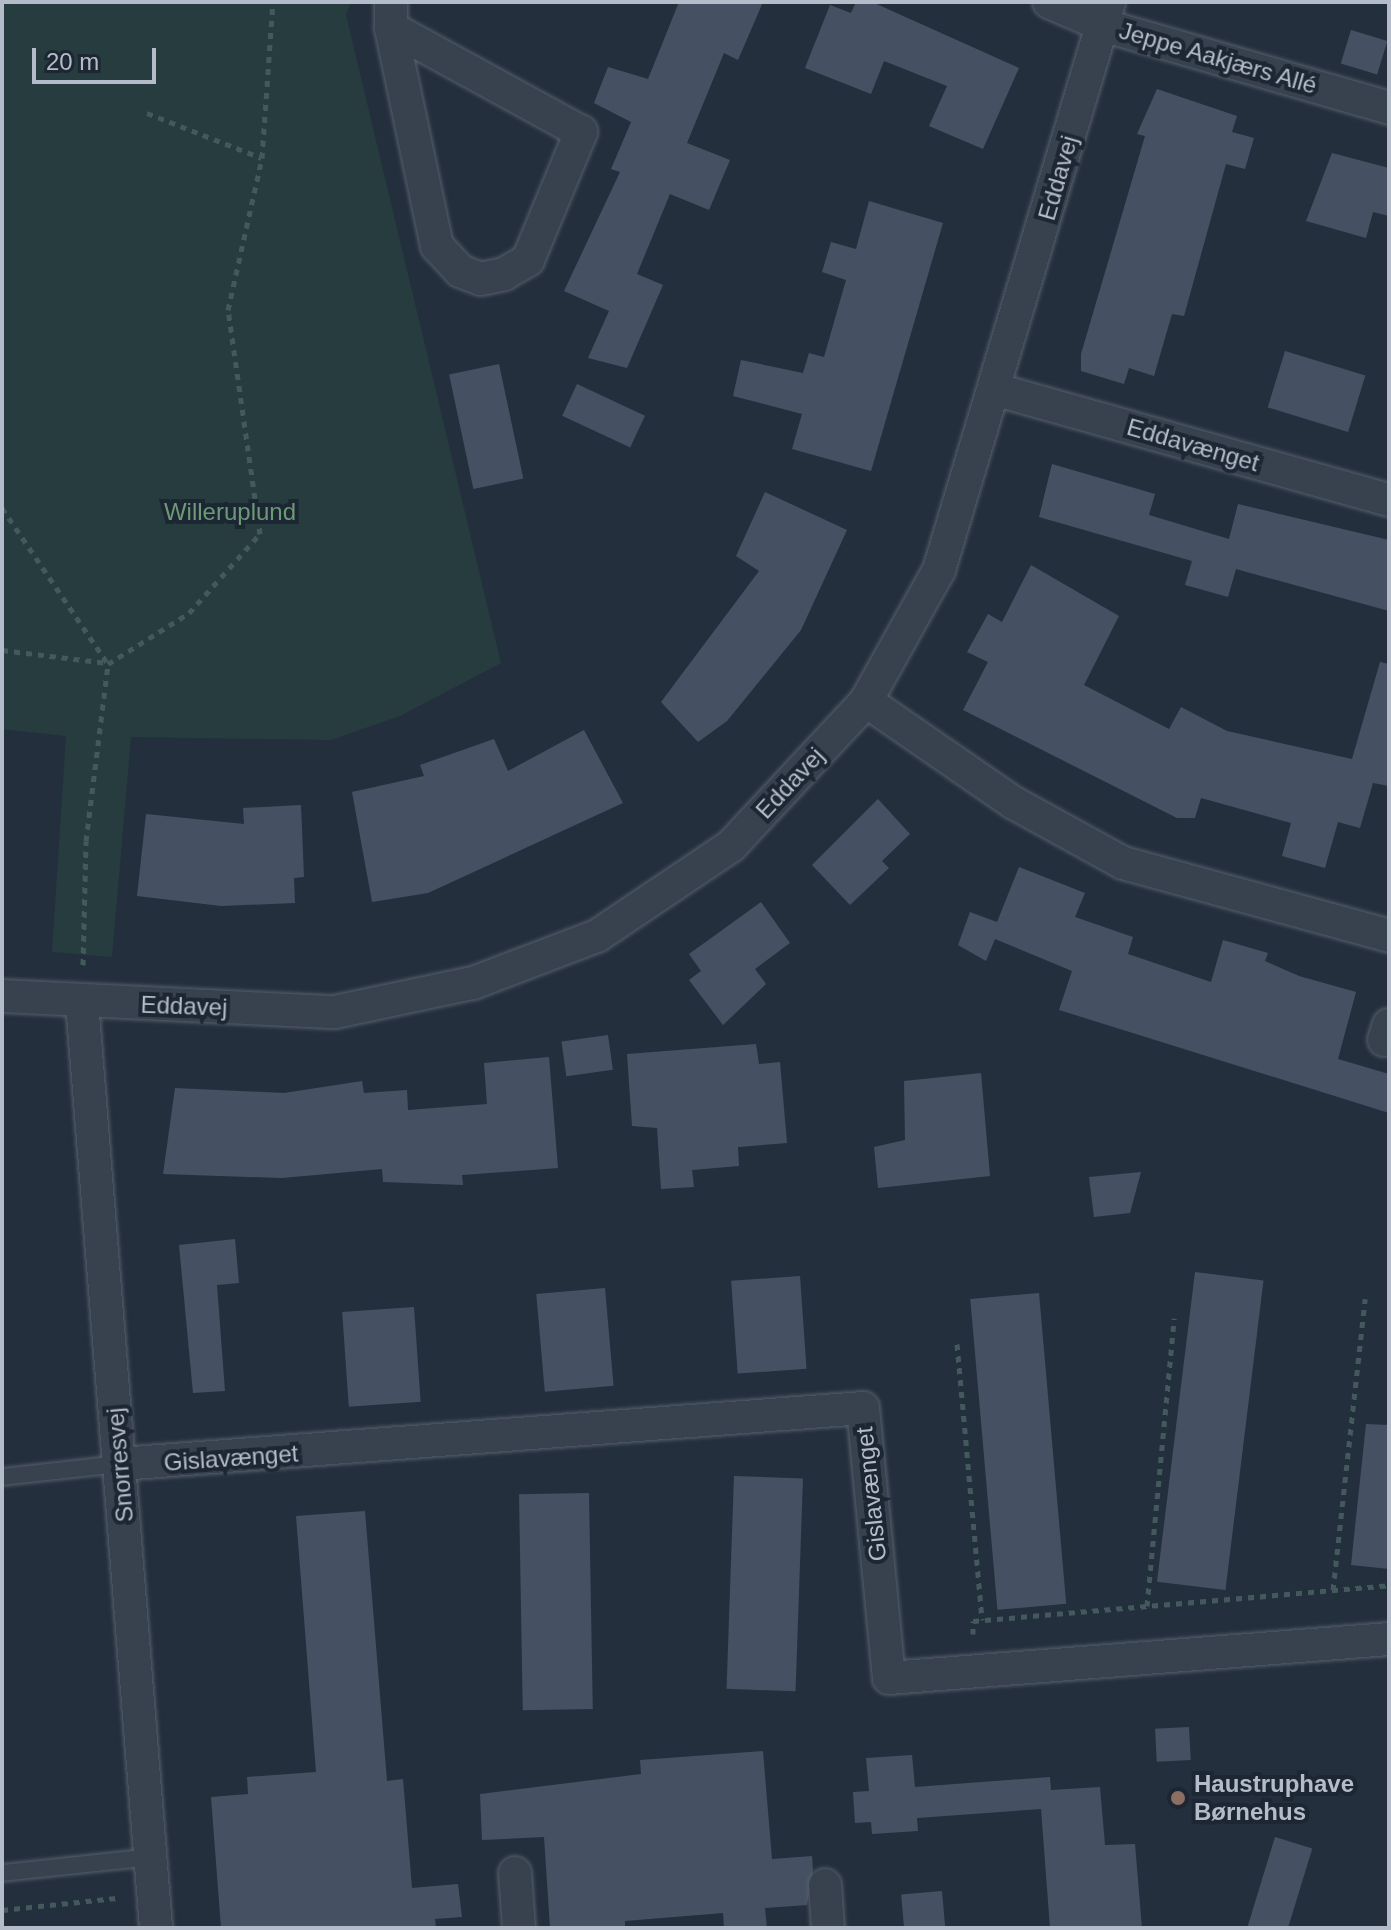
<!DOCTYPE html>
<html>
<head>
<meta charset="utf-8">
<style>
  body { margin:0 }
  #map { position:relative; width:1391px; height:1930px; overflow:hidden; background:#242f3e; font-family:Arial,sans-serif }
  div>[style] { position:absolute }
  .green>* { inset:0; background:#263c3f }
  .building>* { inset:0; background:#455162; transform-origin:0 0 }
  .path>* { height:5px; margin-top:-2.5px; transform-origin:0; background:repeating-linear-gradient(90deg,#44595c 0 6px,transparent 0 12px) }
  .roads { filter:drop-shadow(0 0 2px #565f6c) drop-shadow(0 0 2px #565f6c) }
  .service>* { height:16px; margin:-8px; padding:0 8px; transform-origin:8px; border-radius:8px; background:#38414e }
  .minor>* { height:32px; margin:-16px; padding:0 16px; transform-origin:16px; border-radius:16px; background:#38414e }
  .dots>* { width:22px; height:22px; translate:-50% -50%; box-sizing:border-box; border:4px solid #1d2633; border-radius:50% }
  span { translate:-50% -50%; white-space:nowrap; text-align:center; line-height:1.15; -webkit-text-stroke:8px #1d2633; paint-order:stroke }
  .street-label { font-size:24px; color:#b4bcc9 }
  .park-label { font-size:24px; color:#6b9a76 }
  .poi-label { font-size:24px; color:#b4bcc9; font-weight:700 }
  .left { translate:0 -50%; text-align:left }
  .frame { position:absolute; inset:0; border:4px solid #b4bcc9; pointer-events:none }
  .scale { position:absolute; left:32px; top:48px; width:124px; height:36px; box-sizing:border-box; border:4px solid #b4bcc9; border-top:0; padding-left:10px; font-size:24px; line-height:28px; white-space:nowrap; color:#b4bcc9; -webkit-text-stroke:6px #1d2633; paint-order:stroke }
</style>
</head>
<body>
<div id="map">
  <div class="green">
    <div style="clip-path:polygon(2px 2px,351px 2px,346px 15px,501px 663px,400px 716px,331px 740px,131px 737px,112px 957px,52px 952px,66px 736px,2px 729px)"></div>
  </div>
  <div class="building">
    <div style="clip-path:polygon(679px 2px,763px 2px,738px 60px,724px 53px,687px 143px,730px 160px,709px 210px,670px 194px,637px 274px,663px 285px,627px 368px,588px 358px,609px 311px,564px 291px,620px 172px,611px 169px,631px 122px,594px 103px,608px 67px,648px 79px)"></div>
    <div style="clip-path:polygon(856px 2px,872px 2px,1019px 68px,983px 149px,929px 126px,947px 86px,884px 61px,871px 94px,805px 68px,830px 5px,851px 13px)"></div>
    <div style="left:1351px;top:30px;width:38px;height:35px;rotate:17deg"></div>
    <div style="clip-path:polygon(1157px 89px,1237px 116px,1232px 132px,1254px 138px,1245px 169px,1226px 164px,1184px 316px,1172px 314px,1154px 376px,1129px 368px,1124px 384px,1081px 371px,1081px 354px,1145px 136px,1137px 134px)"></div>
    <div style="clip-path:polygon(1332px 153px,1389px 168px,1389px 216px,1373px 212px,1366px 238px,1306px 221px)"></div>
    <div style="clip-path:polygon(869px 201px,943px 223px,871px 471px,792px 449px,802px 414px,733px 396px,741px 360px,803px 373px,809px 353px,824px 357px,846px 280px,822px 272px,831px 242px,856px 249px)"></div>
    <div style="left:1285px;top:351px;width:84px;height:59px;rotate:17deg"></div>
    <div style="left:499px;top:364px;width:117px;height:51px;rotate:78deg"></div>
    <div style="left:577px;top:384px;width:75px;height:35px;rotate:25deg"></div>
    <div style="clip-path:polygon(1052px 464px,1155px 494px,1149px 515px,1229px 539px,1238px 504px,1389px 540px,1389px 611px,1236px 569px,1228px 597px,1185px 585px,1192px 561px,1039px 517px)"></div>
    <div style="clip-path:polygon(765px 492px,847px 530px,801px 630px,727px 721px,698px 742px,661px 702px,759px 571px,736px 556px)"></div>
    <div style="clip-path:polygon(1031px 565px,1119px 616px,1084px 685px,1169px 729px,1181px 707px,1227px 731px,1352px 759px,1380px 662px,1389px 664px,1389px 786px,1373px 783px,1360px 828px,1338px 822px,1325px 868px,1282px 856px,1291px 823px,1201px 798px,1195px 818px,1177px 818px,963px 710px,988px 662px,967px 652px,988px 614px,1002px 622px)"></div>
    <div style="clip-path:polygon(584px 730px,623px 803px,428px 893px,372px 902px,352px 792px,424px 776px,420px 765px,494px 739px,508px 771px)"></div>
    <div style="clip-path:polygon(878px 799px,910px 834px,882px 861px,889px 868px,850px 905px,812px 865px)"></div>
    <div style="clip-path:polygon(301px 805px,304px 877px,294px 878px,295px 903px,221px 906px,137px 896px,146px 814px,244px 824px,243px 808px)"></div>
    <div style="clip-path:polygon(1019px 867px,1085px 893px,1075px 917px,1133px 937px,1128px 954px,1211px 982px,1223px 940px,1268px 953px,1265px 961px,1299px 976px,1356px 992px,1338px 1059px,1389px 1074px,1389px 1113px,1059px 1010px,1072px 971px,995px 939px,986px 961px,958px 945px,970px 912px,997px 922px)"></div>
    <div style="clip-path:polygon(761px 902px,790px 943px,755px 969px,766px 984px,723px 1025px,689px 980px,701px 971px,689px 954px)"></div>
    <div style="left:608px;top:1035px;width:35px;height:47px;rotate:82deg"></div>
    <div style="clip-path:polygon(756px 1044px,759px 1064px,780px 1062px,787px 1143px,738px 1147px,739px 1166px,692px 1170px,694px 1187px,661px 1189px,657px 1128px,632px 1126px,627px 1054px)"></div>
    <div style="clip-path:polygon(549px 1057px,558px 1168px,462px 1175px,463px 1185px,383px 1182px,382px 1169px,282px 1178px,163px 1174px,175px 1088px,284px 1093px,362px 1081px,364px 1093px,407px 1090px,408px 1110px,487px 1104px,484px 1063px)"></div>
    <div style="clip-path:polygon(981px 1073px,990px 1176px,878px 1188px,874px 1147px,905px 1140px,904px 1081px)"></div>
    <div style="clip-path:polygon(1141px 1172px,1130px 1213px,1094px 1217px,1089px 1177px)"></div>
    <div style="clip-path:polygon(235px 1239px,239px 1283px,217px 1285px,225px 1391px,193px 1393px,179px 1245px)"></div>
    <div style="left:1195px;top:1272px;width:69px;height:312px;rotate:7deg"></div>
    <div style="left:800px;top:1276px;width:93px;height:69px;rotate:86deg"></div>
    <div style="left:605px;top:1288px;width:98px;height:69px;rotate:85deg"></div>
    <div style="left:1039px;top:1293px;width:312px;height:69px;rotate:85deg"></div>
    <div style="left:414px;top:1307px;width:95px;height:72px;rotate:86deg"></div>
    <div style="clip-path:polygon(1366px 1424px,1389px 1425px,1389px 1569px,1351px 1565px)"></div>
    <div style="left:734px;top:1476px;width:69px;height:213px;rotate:2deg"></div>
    <div style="left:589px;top:1493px;width:216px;height:70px;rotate:89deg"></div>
    <div style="clip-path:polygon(365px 1511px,387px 1781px,403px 1779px,412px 1888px,458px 1884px,462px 1917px,435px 1919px,436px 1928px,221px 1928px,211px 1797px,248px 1794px,247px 1777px,316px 1772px,296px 1516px)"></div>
    <div style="left:1189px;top:1727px;width:33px;height:34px;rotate:87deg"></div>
    <div style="clip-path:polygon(763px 1751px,772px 1859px,812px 1856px,813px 1870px,807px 1905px,765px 1908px,767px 1928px,724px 1928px,723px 1913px,625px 1921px,625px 1928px,550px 1928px,544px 1837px,482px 1840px,480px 1794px,641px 1774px,640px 1760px)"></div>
    <div style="clip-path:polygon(912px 1755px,915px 1787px,1050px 1777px,1051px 1790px,1100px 1787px,1105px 1845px,1135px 1844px,1142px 1928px,1050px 1928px,1041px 1809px,917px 1818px,918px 1831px,872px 1834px,871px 1822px,855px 1823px,853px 1792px,869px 1791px,866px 1758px)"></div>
    <div style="left:1275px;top:1837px;width:39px;height:93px;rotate:17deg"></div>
    <div style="left:942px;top:1891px;width:37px;height:41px;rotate:85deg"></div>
  </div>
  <div class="path">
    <div style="left:147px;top:113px;width:123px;rotate:21.4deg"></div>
    <div style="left:2px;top:508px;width:189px;rotate:55.8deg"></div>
    <div style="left:2px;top:650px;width:106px;rotate:7.1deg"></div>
    <div style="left:83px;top:965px;width:124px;rotate:-88.6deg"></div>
    <div style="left:86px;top:841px;width:178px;rotate:-82.9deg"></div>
    <div style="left:108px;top:664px;width:96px;rotate:-32.2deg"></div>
    <div style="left:189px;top:613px;width:106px;rotate:-48.1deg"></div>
    <div style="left:260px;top:534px;width:226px;rotate:-98.1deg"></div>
    <div style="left:228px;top:310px;width:156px;rotate:-77.4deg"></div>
    <div style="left:262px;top:158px;width:156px;rotate:-86deg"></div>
    <div style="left:957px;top:1344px;width:277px;rotate:84.8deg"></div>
    <div style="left:1333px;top:1590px;width:293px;rotate:-83.7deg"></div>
    <div style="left:1147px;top:1606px;width:289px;rotate:-84.6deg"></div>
    <div style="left:973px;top:1634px;width:13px;rotate:-90deg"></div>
    <div style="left:973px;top:1621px;width:418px;rotate:-4.9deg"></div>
    <div style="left:2px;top:1910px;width:115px;rotate:-6deg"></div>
  </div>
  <div class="roads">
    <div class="service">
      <div style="left:2px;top:1477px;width:119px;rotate:-6.3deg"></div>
      <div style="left:2px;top:1873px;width:150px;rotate:-6.1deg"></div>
    </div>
    <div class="minor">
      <div style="left:391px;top:2px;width:26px;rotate:90deg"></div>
      <div style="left:391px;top:28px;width:223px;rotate:78.1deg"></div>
      <div style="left:437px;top:246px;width:34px;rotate:47deg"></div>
      <div style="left:460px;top:271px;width:22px;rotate:21deg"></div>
      <div style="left:481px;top:279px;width:24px;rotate:-12deg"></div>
      <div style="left:504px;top:274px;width:28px;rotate:-30deg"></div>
      <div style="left:528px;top:260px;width:139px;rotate:-67.5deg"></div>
      <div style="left:581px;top:132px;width:217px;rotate:-151.3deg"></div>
      <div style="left:1049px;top:2px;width:58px;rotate:23.5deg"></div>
      <div style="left:1102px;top:25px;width:299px;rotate:16.1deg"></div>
      <div style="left:997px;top:390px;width:407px;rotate:15.7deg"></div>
      <div style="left:866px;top:701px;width:180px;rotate:34.6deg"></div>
      <div style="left:1014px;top:803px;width:124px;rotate:28.8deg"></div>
      <div style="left:1123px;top:863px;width:276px;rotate:15.3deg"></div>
      <div style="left:2px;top:996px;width:333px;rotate:2.8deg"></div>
      <div style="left:335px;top:1012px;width:141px;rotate:-11.9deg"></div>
      <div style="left:473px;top:983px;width:133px;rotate:-20.8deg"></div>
      <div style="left:597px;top:936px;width:161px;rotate:-33.9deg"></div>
      <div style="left:731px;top:846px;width:198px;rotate:-47deg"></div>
      <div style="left:866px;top:701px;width:150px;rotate:-60.9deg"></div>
      <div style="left:939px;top:570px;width:593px;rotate:-73.34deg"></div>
      <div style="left:82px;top:1002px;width:929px;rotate:85.43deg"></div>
      <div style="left:1384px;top:1040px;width:16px;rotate:-72deg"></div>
      <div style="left:120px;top:1464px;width:745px;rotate:-4.31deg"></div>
      <div style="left:863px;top:1408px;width:271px;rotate:84.5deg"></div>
      <div style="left:889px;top:1678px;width:502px;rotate:-4.46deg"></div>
      <div style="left:515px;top:1873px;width:55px;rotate:85.8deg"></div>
      <div style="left:825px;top:1885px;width:43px;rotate:86deg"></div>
    </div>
  </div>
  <div class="dots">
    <div style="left:1178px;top:1798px;background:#8d6e63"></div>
  </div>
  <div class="street-label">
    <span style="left:1218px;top:58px;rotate:16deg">Jeppe Aakjærs Allé</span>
    <span style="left:1058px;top:178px;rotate:-74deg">Eddavej</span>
    <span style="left:1193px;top:445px;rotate:16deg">Eddavænget</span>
    <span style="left:790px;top:783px;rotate:-47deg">Eddavej</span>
    <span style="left:184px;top:1006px;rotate:2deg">Eddavej</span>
    <span style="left:231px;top:1458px;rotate:-4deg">Gislavænget</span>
    <span style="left:120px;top:1465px;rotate:-95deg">Snorresvej</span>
    <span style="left:871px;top:1494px;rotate:-96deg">Gislavænget</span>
  </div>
  <div class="park-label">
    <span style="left:230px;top:512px">Willeruplund</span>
  </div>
  <div class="poi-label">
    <span class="left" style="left:1194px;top:1798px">Haustruphave<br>Børnehus</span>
  </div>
  <div class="frame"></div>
  <div class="scale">20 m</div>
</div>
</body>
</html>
